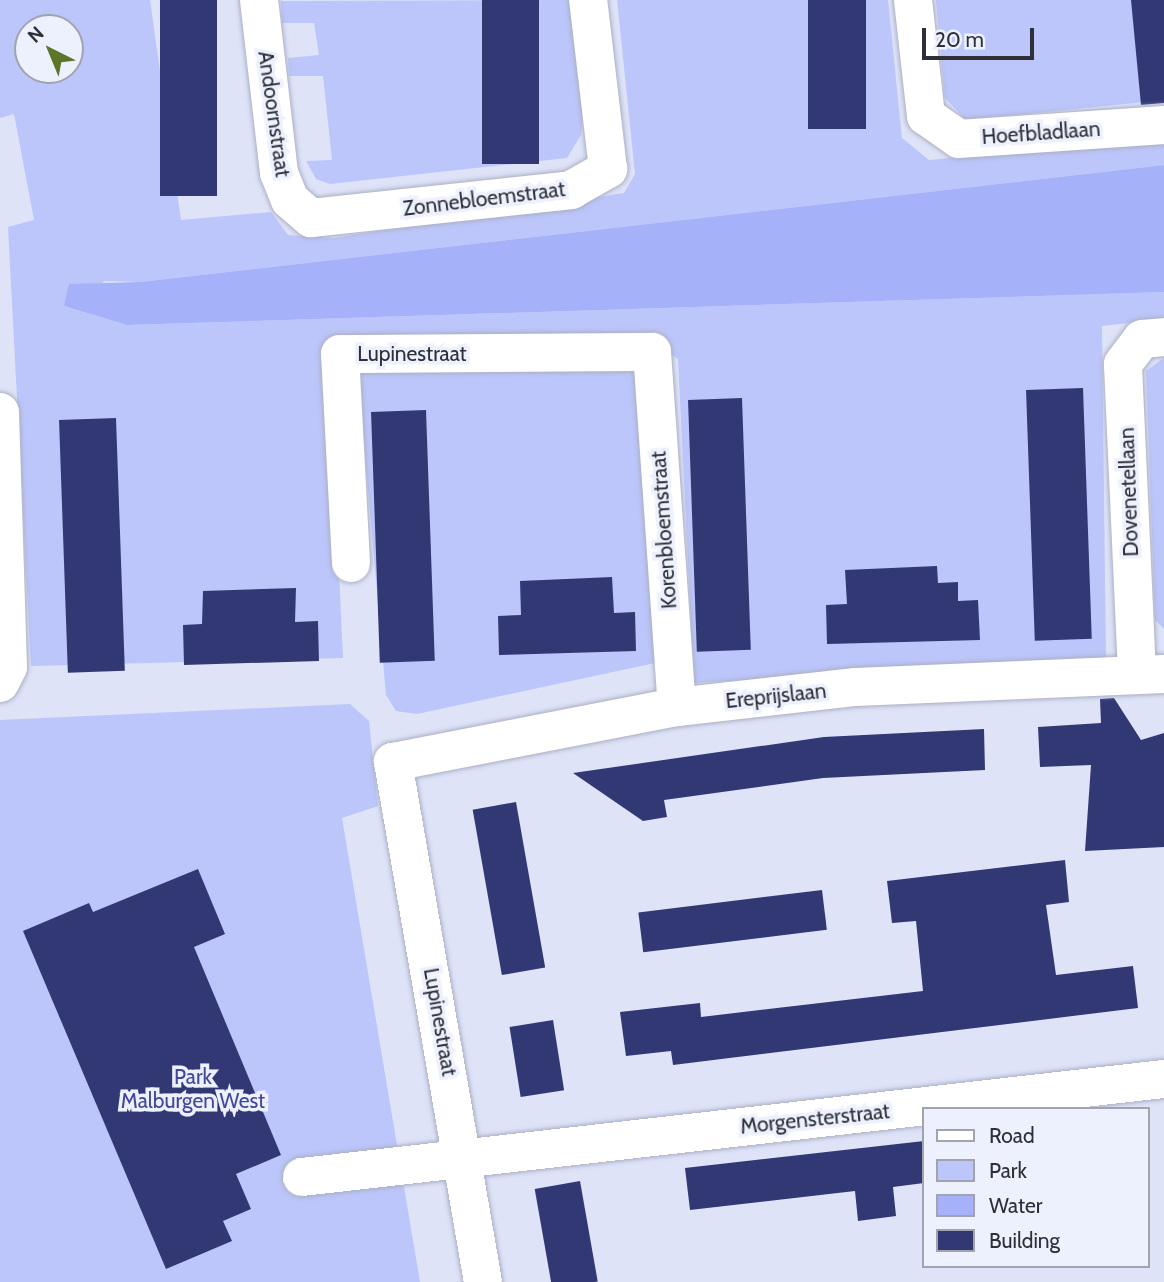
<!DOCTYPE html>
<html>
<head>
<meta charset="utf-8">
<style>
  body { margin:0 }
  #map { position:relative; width:1164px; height:1282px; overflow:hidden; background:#dee3f8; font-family:Cabin,sans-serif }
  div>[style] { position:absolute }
  .green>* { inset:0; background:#bcc6fa }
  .water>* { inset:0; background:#a5b1f8 }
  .building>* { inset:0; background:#323874; transform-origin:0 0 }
  .roads { filter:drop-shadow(0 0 2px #abafc4) drop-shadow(0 0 2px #abafc4) }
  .minor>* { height:38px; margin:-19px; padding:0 19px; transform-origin:19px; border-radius:19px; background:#fff }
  span { translate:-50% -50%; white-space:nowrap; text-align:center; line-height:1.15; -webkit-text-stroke:7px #edf0fd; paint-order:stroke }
  .street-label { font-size:21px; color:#2e3038 }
  .park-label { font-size:21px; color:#41489a }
  .legend { position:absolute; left:922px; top:1107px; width:228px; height:161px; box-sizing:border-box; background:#edf0fd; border:2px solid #a1a3ae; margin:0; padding:9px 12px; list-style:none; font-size:21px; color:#2e3038 }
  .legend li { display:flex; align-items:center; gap:14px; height:35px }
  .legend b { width:35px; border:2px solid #a1a3ae }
  .north { position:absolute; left:14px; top:14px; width:70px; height:70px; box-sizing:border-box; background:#edf0fd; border:2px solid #a1a3ae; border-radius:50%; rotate:317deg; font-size:19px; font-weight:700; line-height:28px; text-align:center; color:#2e3038 }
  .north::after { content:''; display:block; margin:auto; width:24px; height:32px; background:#5b7629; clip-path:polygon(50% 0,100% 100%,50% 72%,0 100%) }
  .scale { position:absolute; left:922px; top:28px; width:112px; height:32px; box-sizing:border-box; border:4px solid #2e3038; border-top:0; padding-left:9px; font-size:21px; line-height:24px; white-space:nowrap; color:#2e3038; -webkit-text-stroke:5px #edf0fd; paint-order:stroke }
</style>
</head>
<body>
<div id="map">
  <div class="green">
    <div style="clip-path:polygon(evenodd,0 0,150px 0,181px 220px,271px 212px,288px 235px,334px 238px,624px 193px,635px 174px,617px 0,888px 0,902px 138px,929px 160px,1164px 136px,1164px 165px,140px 282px,105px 281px,64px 306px,127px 325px,1164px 292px,1164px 319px,1102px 326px,1106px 660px,694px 683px,678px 359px,659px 346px,329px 355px,343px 658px,31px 666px,8px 227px,34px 220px,14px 114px,0 118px,0 0,28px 28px,70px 28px,70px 70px,28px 70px,28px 28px)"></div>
    <div style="clip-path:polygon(569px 0,584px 109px,581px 135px,567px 158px,330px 184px,316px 179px,306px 161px,332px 160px,323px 76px,289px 76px,288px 58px,319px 55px,314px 23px,282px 23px,281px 1px)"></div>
    <div style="clip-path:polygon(936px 0,1164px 0,1164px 100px,966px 120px,945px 98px)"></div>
    <div style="clip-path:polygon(638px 356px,655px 663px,417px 714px,396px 711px,386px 695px,357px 363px)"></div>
    <div style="clip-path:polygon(1164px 358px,1164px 629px,1155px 620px,1146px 371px)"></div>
    <div style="clip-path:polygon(350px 704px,369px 721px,378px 806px,342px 818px,420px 1282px,0 1282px,0 720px)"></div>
  </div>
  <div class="water">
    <div style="clip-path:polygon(1164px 165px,1164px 292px,127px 325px,64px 306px,69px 284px,140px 282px)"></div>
  </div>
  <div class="building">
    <div style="left:160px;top:0;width:57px;height:196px"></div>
    <div style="left:482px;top:0;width:57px;height:164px"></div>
    <div style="left:808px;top:0;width:58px;height:129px"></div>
    <div style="clip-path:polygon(1131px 0,1164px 0,1164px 103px,1141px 105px)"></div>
    <div style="left:1083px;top:388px;width:251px;height:57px;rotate:88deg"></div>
    <div style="left:742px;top:398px;width:252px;height:54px;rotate:88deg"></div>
    <div style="left:426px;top:410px;width:251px;height:55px;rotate:88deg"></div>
    <div style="left:116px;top:418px;width:253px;height:57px;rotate:88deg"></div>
    <div style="clip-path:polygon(937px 566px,938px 583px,958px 582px,958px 601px,978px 600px,980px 640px,827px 644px,826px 605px,847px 604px,845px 570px)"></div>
    <div style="clip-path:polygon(612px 577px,614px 613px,635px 612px,636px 651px,499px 655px,498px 616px,521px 615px,520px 581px)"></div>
    <div style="clip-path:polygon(296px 588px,295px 622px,318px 621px,319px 661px,184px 665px,183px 625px,202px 624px,203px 591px)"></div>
    <div style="clip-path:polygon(1114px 698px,1141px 740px,1164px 733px,1164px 847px,1085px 851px,1091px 765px,1040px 767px,1038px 727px,1101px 723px,1100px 699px)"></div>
    <div style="clip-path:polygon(984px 729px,985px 770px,823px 778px,664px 800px,667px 817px,643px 821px,573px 773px,824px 737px)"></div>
    <div style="left:516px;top:802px;width:168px;height:44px;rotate:80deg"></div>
    <div style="clip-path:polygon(1065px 860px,1069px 902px,1046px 905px,1056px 975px,1133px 966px,1138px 1008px,673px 1065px,671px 1051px,626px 1056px,620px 1012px,700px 1003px,701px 1017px,923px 991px,916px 921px,892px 923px,887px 881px)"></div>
    <div style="clip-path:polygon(198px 869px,225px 934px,194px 947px,281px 1155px,236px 1174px,251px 1209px,223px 1221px,232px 1241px,166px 1269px,23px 931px,89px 903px,93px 912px)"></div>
    <div style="left:822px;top:890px;width:40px;height:185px;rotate:83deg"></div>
    <div style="left:553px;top:1020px;width:71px;height:44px;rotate:81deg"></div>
    <div style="clip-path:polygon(924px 1141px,924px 1183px,893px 1187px,896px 1216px,858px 1221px,855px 1191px,690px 1210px,685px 1168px)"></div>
    <div style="left:580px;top:1181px;width:102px;height:46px;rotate:80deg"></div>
  </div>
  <div class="roads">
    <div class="minor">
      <div style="left:259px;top:0;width:174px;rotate:83.4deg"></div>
      <div style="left:279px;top:173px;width:29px;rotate:68deg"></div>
      <div style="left:290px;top:200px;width:28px;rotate:41deg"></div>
      <div style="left:311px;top:218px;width:262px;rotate:-6.1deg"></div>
      <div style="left:571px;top:190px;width:43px;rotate:-29.6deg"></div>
      <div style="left:608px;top:169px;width:170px;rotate:-96.7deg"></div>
      <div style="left:913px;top:0;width:117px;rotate:83.6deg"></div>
      <div style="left:926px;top:116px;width:40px;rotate:34.9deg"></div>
      <div style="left:959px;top:139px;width:205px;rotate:-3.9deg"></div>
      <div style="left:0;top:412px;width:255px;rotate:88.2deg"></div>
      <div style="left:8px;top:667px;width:18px;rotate:117deg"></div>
      <div style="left:351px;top:563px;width:209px;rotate:-93deg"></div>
      <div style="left:340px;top:354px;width:312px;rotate:-0.4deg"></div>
      <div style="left:652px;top:352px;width:356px;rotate:86deg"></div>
      <div style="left:1137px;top:674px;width:310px;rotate:-92.6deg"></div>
      <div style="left:1123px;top:364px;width:31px;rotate:-53deg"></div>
      <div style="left:1142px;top:339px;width:22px;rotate:-5deg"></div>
      <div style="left:302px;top:1177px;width:868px;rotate:-6.49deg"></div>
      <div style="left:483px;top:1282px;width:528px;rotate:-99.82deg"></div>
      <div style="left:393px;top:762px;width:289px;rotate:-11deg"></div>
      <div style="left:677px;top:707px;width:180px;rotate:-6.4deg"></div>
      <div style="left:856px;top:687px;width:308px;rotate:-2.4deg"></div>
    </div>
  </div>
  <div class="street-label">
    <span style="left:274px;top:114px;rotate:82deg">Andoornstraat</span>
    <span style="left:1041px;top:133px;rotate:-4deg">Hoefbladlaan</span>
    <span style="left:484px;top:199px;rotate:-7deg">Zonnebloemstraat</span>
    <span style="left:412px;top:354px">Lupinestraat</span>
    <span style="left:1129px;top:492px;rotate:-92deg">Dovenetellaan</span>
    <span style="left:664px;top:530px;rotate:-94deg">Korenbloemstraat</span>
    <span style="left:776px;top:696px;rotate:-6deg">Ereprijslaan</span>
    <span style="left:440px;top:1022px;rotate:80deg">Lupinestraat</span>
    <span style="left:815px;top:1119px;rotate:-6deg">Morgensterstraat</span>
  </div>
  <div class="park-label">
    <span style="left:193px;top:1089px">Park<br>Malburgen West</span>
  </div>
  <ul class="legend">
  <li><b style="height:9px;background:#fff"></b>Road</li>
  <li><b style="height:19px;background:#bcc6fa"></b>Park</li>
  <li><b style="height:19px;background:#a5b1f8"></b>Water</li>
  <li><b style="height:19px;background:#323874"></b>Building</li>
  </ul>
  <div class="north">N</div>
  <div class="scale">20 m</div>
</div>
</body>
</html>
